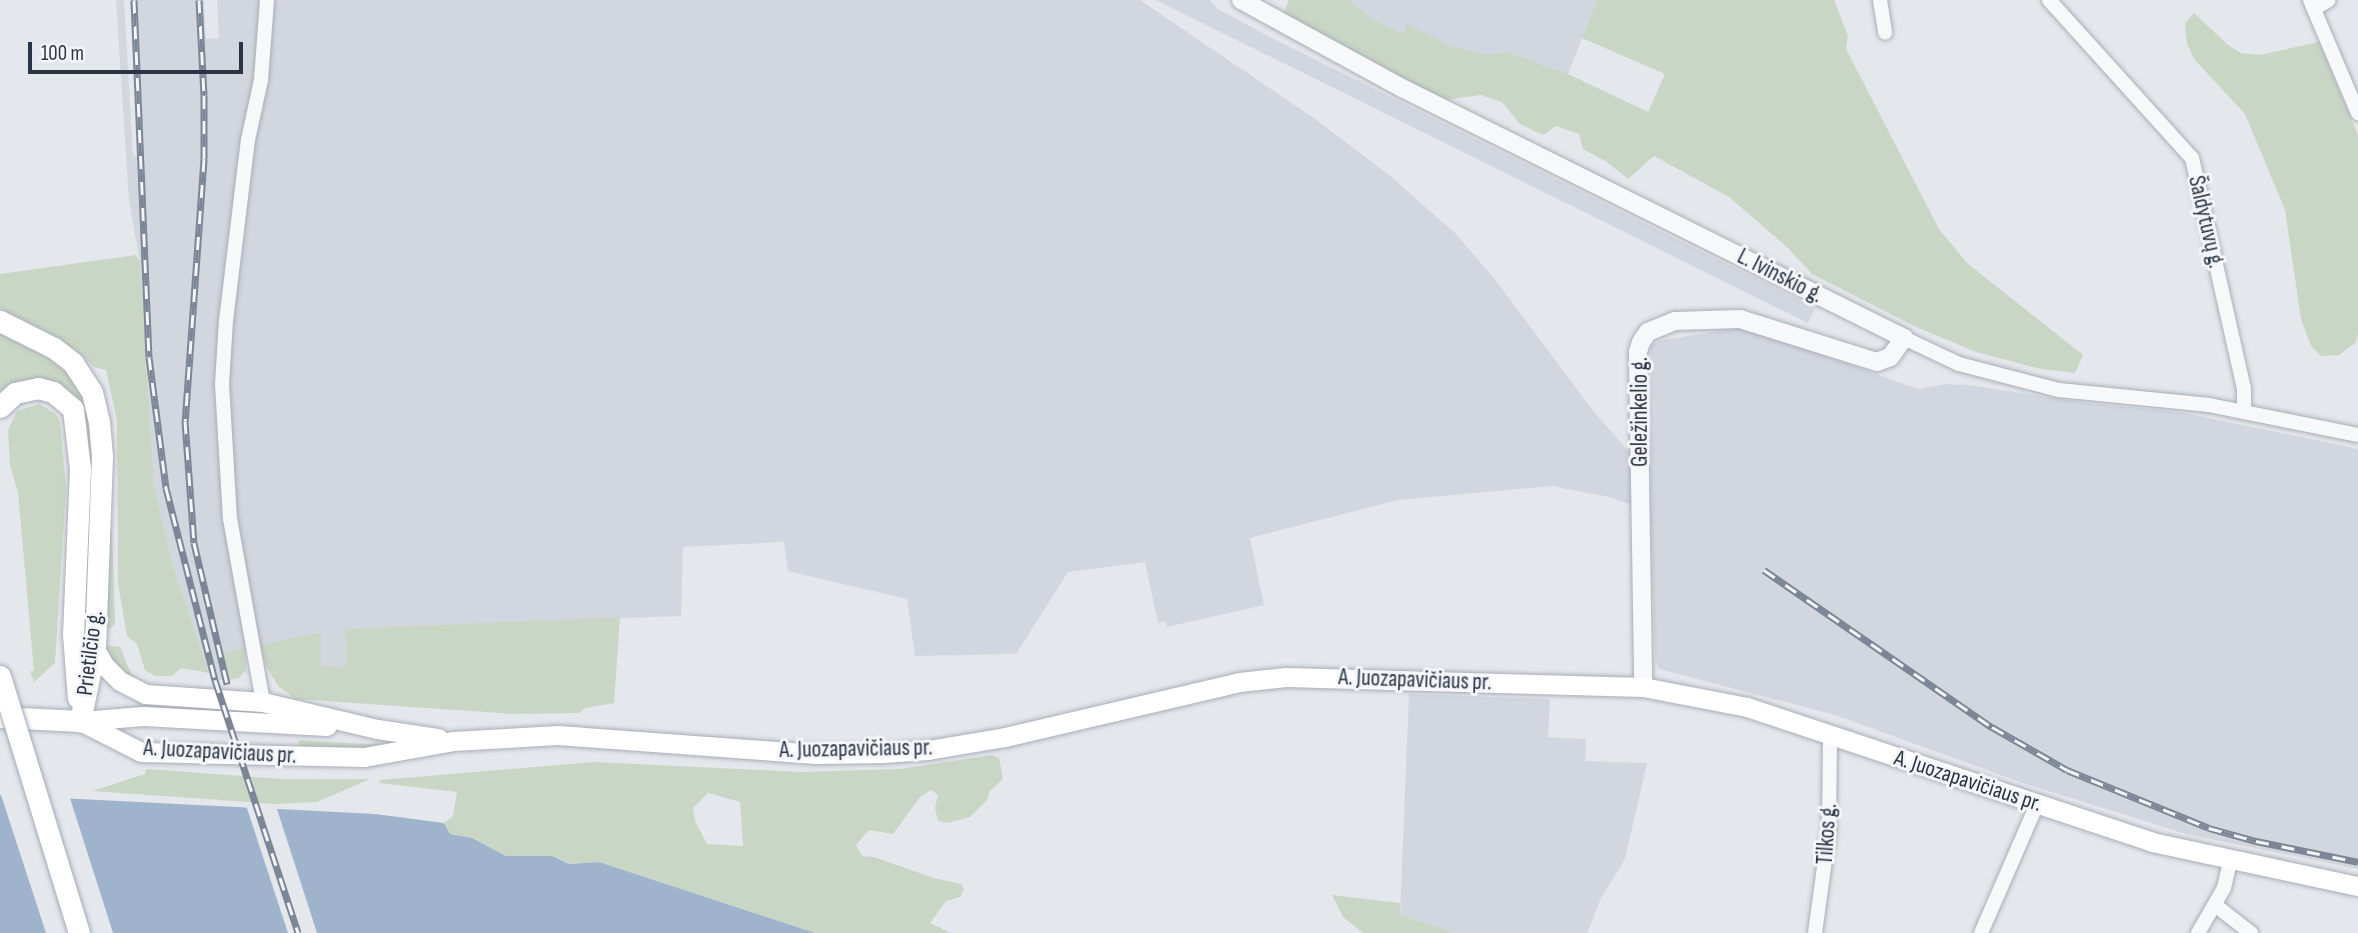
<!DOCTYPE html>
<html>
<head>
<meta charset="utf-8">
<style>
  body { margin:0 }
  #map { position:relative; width:2358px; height:933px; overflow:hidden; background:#e4e7ec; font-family:"Sofia Sans Condensed",sans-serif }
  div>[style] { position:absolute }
  .built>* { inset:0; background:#d2d6de }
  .green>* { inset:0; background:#c9d6c5 }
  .water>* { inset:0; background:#9fb4cc }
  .pier>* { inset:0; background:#e4e7ec }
  .roads { filter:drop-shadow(0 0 2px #a9aeb7) drop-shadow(0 0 2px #a9aeb7) }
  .minor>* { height:14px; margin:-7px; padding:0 7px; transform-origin:7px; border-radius:7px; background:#f7f8fa }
  .tertiary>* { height:18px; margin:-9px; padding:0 9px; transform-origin:9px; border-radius:9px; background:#f7f8fa }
  .secondary>* { height:19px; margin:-9.5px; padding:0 9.5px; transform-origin:9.5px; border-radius:9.5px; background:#fff }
  .primary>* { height:21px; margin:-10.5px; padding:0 10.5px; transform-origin:10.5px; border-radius:10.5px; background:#fff }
  .rail>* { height:7px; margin-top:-3.5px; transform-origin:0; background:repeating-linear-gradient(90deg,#f4f6f9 0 13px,#7d8696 0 26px); box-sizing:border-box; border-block:2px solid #7d8696 }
  .bridges { filter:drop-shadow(0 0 2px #a3abb8) drop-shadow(0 0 2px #a3abb8) }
  .primary-bridge>* { height:21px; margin:-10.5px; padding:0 10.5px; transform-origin:10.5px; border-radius:10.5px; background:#fff }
  span { translate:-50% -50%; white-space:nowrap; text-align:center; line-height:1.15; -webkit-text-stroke:6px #f4f6f9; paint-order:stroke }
  .street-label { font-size:23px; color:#2b3445 }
  .scale { position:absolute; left:28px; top:42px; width:215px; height:32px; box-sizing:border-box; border:4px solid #2b3445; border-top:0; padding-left:9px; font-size:21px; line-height:24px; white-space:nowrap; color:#2b3445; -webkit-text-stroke:5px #f4f6f9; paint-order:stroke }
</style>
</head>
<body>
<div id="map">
  <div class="built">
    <div style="clip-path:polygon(116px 0,124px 0,133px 157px,139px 156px,130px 0,204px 0,206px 39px,219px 38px,217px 0,1140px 0,1315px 119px,1389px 175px,1456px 234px,1493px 277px,1594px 412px,1630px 453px,1632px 505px,1609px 497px,1552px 486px,1398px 500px,1250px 538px,1264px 605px,1167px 627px,1165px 621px,1158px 623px,1145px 562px,1068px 572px,1016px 654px,915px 656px,907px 599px,788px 571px,784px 542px,683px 547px,681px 616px,345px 629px,346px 667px,320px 666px,320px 632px,223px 653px,230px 680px,215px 680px,209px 673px,172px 562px,154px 485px,140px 262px,129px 201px)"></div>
    <div style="clip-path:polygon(1156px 0,1210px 0,1218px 9px,1274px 39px,1815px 308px,1808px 323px)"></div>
    <div style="clip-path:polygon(1349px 0,1597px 0,1568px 74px,1508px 52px,1487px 55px,1450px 46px,1409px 25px,1403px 34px,1376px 21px)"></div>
    <div style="clip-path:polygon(1743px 327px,1918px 389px,1946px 384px,1969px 385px,2079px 402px,2179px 412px,2358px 449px,2358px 869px,2186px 834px,2023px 783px,1835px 715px,1659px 669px,1655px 659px,1651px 520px,1651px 347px,1658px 341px)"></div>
    <div style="clip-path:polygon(1409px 694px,1550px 699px,1548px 737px,1586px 739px,1585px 761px,1647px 763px,1625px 859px,1601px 898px,1587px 933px,1457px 933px,1400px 915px)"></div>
  </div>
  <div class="green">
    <div style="clip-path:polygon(1289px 0,1349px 0,1376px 21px,1403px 34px,1408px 24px,1450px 46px,1487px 55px,1508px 52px,1568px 74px,1648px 112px,1665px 74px,1582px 38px,1597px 0,1834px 0,1848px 36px,1846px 49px,1939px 229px,1967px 263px,2083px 355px,2075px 373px,2041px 369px,1976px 352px,1916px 327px,1812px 274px,1788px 248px,1729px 197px,1654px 156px,1628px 179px,1607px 162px,1583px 149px,1579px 134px,1556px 126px,1543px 135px,1520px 124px,1502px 102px,1481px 95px,1445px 100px,1313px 32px,1283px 15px)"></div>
    <div style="clip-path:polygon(2194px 13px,2228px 45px,2241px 53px,2260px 55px,2319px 42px,2358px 135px,2358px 334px,2355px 343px,2339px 355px,2321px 356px,2311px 346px,2301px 319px,2285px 210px,2245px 114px,2195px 60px,2187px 44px,2185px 23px)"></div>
    <div style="clip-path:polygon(136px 255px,140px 262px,154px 485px,172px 562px,209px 673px,181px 668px,172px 676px,155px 676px,145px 670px,137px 644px,127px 636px,118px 583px,117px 420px,106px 370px,94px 367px,77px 351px,0 308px,0 274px)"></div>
    <div style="clip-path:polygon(0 333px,42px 352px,69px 371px,82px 392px,90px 426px,79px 402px,57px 383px,43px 378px,25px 380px,0 391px)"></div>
    <div style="clip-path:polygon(39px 404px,56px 414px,60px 422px,66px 488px,55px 663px,34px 682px,30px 671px,34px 671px,18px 492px,10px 465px,8px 430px,17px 411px)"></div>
    <div style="clip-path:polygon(108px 529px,112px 530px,115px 624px,110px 629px,105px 626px)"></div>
    <div style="clip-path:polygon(620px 617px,614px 703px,585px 708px,579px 713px,512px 714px,296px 699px,278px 686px,266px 666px,259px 645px,321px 632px,321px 666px,346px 667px,345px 629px)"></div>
    <div style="clip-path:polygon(104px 645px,120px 647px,134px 681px,112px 662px)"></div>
    <div style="clip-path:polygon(245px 648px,246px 670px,239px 678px,230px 680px,223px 653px)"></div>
    <div style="clip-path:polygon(299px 740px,344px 743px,399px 745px,353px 750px,299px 746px)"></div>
    <div style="clip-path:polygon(evenodd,992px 755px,999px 758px,1003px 779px,990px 791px,987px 800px,970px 817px,947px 823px,938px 821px,935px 808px,938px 795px,931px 790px,920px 797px,893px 834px,869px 830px,856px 845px,862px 856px,874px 857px,934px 878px,961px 884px,964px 889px,960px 897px,946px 901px,930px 923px,951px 933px,815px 933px,599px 862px,569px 864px,552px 856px,506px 856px,472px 838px,450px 834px,444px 823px,453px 816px,457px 792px,379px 783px,380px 780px,594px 762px,801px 772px,900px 769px,992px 755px,708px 793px,740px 802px,743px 846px,707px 844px,695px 821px,693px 808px,708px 793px)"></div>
    <div style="clip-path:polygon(146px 769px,282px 779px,370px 779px,317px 802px,276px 804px,92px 791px,145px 774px)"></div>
    <div style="clip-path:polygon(1332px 895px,1400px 903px,1400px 915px,1457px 933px,1363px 933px,1343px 917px)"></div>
  </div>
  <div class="water">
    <div style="clip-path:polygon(0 795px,375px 814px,444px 823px,450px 834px,472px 838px,506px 856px,552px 856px,569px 864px,599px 862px,815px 933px,0 933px)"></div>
  </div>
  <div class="pier">
    <div style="clip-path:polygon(0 792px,69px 795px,113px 933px,46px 933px)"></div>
    <div style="clip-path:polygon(246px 805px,276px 806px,317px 933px,288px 933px)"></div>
  </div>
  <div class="roads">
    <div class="minor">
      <div style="left:1880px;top:0;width:33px;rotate:81deg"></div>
      <div style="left:2049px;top:0;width:213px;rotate:47.9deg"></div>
      <div style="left:2192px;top:158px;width:236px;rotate:77.3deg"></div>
      <div style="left:2244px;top:388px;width:23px;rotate:90deg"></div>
      <div style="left:2310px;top:0;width:123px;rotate:67deg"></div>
      <div style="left:2314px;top:9px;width:17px;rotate:-31deg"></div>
      <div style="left:1904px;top:338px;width:61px;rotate:25.3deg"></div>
      <div style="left:1959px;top:364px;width:103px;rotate:14.6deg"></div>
      <div style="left:2059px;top:390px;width:151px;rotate:5.7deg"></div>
      <div style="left:2209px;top:405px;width:152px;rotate:11.4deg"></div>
      <div style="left:263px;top:702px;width:186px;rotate:-100.2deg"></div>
      <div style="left:230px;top:519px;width:135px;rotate:-93.4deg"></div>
      <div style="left:222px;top:384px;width:63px;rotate:-86.4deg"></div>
      <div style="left:226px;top:321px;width:182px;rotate:-83.1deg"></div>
      <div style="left:248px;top:140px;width:61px;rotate:-77.8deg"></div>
      <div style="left:261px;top:80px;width:80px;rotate:-85.7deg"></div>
      <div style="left:2215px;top:905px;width:46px;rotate:37.9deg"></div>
      <div style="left:1815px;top:933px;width:103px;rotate:-82.2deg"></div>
      <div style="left:1829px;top:831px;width:97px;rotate:-89.4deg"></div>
      <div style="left:1981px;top:933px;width:141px;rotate:-66.5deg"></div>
      <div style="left:2198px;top:933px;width:52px;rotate:-60deg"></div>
      <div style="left:2224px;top:888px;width:28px;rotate:-77deg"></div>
    </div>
    <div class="tertiary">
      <div style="left:1241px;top:0;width:183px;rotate:28.7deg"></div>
      <div style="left:1402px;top:88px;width:561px;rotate:26.47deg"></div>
      <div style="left:1904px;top:338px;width:24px;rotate:126deg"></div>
      <div style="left:1890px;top:357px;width:14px;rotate:159deg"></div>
      <div style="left:1877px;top:362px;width:144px;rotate:-162.6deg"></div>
      <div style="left:1740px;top:319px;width:65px;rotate:178.2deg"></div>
      <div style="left:1675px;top:321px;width:29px;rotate:158deg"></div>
      <div style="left:1648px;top:332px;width:12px;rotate:125deg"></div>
      <div style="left:1641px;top:342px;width:10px;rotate:107deg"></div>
      <div style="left:1638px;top:352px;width:335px;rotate:89.1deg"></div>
    </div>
    <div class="secondary">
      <div style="left:95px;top:649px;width:20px;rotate:60deg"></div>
      <div style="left:105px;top:666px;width:21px;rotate:45deg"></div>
      <div style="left:120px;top:681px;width:28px;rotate:27deg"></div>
      <div style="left:145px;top:694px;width:118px;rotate:3.9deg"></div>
      <div style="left:263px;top:702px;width:117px;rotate:13.3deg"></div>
      <div style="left:377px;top:729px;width:62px;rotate:8.4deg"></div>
      <div style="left:80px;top:721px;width:68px;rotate:26.9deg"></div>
      <div style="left:141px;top:752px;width:223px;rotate:1.3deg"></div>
      <div style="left:364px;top:757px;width:90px;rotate:-10.2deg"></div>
      <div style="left:453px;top:741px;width:105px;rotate:-3.3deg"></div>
      <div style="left:558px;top:735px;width:259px;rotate:4.2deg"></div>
      <div style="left:816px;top:754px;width:66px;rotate:-0.9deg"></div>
      <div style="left:882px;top:753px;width:46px;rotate:-3.7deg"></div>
      <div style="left:928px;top:750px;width:78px;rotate:-9.6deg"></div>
      <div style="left:1005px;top:737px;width:240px;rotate:-13.2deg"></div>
      <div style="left:1239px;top:682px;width:47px;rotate:-6.1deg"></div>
      <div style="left:1286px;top:677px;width:357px;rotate:1.6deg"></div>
      <div style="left:1643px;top:687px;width:106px;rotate:10.9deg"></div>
      <div style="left:1747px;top:707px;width:427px;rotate:18.4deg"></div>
      <div style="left:2152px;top:842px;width:211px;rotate:12.1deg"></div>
      <div style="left:82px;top:721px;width:61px;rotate:-4.7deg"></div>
      <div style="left:143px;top:716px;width:184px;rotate:3.1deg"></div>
    </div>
    <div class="primary">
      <div style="left:0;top:321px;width:60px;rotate:26.6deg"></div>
      <div style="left:54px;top:348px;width:24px;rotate:38deg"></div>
      <div style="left:73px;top:363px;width:35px;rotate:57deg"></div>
      <div style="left:92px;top:392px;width:31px;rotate:77deg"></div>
      <div style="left:99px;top:422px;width:34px;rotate:85deg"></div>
      <div style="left:102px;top:456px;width:193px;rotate:92.1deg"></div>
      <div style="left:95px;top:649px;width:74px;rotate:101.8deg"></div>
      <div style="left:0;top:407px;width:21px;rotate:-43deg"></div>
      <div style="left:15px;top:393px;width:24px;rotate:-12deg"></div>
      <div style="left:38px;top:388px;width:16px;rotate:15deg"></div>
      <div style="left:53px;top:392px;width:26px;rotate:40deg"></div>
      <div style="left:73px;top:409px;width:60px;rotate:83.3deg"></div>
      <div style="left:80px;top:469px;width:165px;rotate:92.4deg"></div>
      <div style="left:73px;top:634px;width:64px;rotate:85.5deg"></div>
      <div style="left:0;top:717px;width:80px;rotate:2.9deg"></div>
    </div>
  </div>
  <div class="rail">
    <div style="left:134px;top:0;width:357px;rotate:87.6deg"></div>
    <div style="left:149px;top:357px;width:132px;rotate:82.6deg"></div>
    <div style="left:166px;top:488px;width:198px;rotate:75.7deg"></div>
    <div style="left:215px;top:680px;width:266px;rotate:71.8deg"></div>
    <div style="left:199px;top:0;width:95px;rotate:87deg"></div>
    <div style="left:204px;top:95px;width:64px;rotate:90deg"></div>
    <div style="left:204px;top:159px;width:263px;rotate:94.1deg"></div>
    <div style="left:185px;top:421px;width:122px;rotate:85.8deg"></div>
    <div style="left:194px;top:543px;width:145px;rotate:76.8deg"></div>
    <div style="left:1764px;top:570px;width:277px;rotate:34.6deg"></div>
    <div style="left:1992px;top:727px;width:86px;rotate:29.8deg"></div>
    <div style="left:2067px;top:770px;width:153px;rotate:22.2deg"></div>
    <div style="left:2209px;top:828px;width:49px;rotate:15.5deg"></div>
    <div style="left:2256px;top:841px;width:104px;rotate:11.6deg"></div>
  </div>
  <div class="bridges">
    <div class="primary-bridge">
      <div style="left:0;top:676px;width:269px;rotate:72.9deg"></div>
    </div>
  </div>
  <div class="street-label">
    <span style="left:2206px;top:222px;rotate:77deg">Šaldytuvų g.</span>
    <span style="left:1780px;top:276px;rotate:27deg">L. Ivinskio g.</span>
    <span style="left:1640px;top:412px;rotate:-90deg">Geležinkelio g.</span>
    <span style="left:90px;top:653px;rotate:-83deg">Prietilčio g.</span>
    <span style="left:1415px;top:680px;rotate:2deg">A. Juozapavičiaus pr.</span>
    <span style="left:856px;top:749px;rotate:-1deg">A. Juozapavičiaus pr.</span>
    <span style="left:220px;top:752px;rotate:3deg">A. Juozapavičiaus pr.</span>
    <span style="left:1968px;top:781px;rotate:18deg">A. Juozapavičiaus pr.</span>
    <span style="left:1827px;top:834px;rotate:-86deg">Tilkos g.</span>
  </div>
  <div class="scale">100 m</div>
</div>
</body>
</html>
